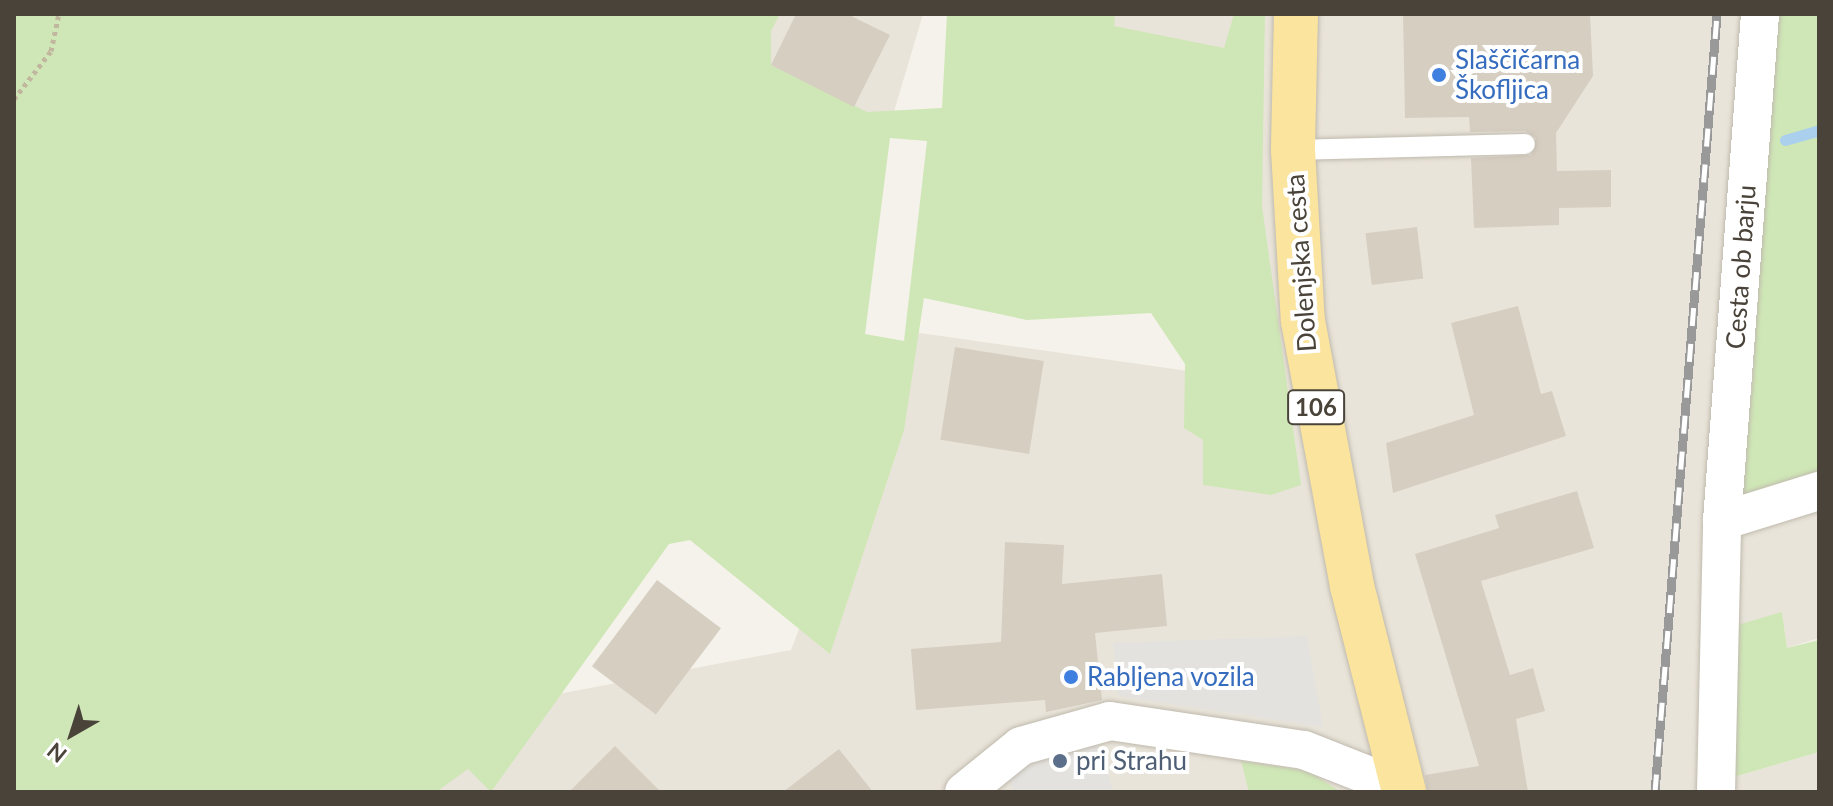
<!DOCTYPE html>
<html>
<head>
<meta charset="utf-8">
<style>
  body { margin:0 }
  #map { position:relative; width:1833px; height:806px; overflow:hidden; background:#f5f2eb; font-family:Lato,sans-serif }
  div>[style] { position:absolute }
  .residential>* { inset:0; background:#e9e4d9 }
  .green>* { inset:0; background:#cfe7b6 }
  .parking>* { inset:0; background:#e4e2df }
  .stream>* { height:11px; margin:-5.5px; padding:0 5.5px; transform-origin:5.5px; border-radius:5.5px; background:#aad0ee }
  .building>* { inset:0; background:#d6cec1; transform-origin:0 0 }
  .path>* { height:5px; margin-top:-2.5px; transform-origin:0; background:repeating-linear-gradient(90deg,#c1b79f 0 4px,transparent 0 8px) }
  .roads { filter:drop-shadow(0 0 2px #c0baae) drop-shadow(0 0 2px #c0baae) }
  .lane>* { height:20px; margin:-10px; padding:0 10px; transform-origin:10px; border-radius:10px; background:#fff }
  .street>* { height:38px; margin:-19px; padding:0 19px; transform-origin:19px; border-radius:19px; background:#fff }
  .primary>* { height:44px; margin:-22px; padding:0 22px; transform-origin:22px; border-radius:22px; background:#fbe49e }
  .rail>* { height:9px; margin-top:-4.5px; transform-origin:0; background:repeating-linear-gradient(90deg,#fff 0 18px,#999 0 36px); box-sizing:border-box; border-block:2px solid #999 }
  .dots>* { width:22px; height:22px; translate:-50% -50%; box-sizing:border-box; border:4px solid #fff; border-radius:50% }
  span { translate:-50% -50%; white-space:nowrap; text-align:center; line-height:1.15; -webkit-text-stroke:8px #fff; paint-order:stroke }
  .shield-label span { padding:2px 6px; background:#fff; border:2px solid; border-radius:6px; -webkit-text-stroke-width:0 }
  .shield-label { font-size:24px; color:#494339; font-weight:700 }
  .shop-label { font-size:26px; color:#366cbe }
  .left { translate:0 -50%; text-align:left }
  .street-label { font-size:26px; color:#494339 }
  .service-label { font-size:26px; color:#4e5e75 }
  .frame { position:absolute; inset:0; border:16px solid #494339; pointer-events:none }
  .north { position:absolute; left:32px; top:694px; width:80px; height:80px; -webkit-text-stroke:6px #fff; paint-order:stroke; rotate:219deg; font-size:22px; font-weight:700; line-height:32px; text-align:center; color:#494339 }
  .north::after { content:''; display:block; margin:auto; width:28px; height:36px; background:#494339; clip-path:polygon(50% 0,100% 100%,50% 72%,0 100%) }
</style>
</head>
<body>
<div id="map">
  <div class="residential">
    <div style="clip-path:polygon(765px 14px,923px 14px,890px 125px,737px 88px)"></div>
    <div style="clip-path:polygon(984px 14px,1770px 14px,1738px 486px,1819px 480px,1819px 638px,1787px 648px,1782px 613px,1727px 779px,1819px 752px,1819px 792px,380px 792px,452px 714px,791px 650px,913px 332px,1237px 378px)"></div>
  </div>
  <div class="green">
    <div style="clip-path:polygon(evenodd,14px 14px,780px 14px,771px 31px,771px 65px,867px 112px,942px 108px,947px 14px,1115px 14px,1114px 26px,1224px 48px,1234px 14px,1265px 14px,1262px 206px,1301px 485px,1271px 495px,1203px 485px,1203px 440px,1184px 428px,1185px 364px,1151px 313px,1027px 320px,924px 298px,904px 430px,830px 654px,690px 540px,669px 544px,491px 792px,468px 769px,436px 792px,14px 792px,14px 14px,890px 138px,927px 141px,904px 341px,865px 334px,890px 138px)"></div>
    <div style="clip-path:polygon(1775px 14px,1819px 14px,1819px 480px,1744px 497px,1738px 486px,1752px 387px)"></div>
    <div style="clip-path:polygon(1782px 612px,1787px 648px,1819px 640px,1819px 752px,1727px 779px,1731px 627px)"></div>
    <div style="clip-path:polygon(1241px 761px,1308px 771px,1341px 792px,1249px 792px)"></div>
  </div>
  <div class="parking">
    <div style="clip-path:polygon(1307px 636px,1323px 727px,1118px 696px,1113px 643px)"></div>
    <div style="clip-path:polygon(1096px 737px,1114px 792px,1013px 792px,1006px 768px)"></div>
  </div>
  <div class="stream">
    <div style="left:1785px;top:140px;width:35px;rotate:-16deg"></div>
  </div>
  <div class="building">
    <div style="clip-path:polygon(796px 14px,847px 14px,890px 35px,854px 107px,771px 65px)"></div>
    <div style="clip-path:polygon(1403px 14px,1590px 14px,1593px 76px,1556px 133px,1557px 171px,1611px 170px,1611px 207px,1559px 208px,1559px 225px,1474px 228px,1471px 158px,1531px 155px,1536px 138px,1525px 131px,1470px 132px,1469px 117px,1405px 118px)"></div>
    <div style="left:1417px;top:227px;width:52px;height:52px;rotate:83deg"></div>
    <div style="clip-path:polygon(1518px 306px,1541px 394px,1552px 391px,1566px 436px,1393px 493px,1386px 443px,1474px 415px,1451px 323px)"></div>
    <div style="left:955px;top:347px;width:90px;height:94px;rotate:9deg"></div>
    <div style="clip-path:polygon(1577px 491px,1594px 548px,1481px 581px,1510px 675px,1533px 668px,1545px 711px,1516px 719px,1528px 792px,1428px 792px,1425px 775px,1479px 766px,1415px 554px,1499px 528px,1495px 515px)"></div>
    <div style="clip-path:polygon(1005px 542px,1064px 545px,1062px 584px,1162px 574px,1167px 626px,1095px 633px,1102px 700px,1046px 712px,1045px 700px,916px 710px,911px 649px,1001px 642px)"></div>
    <div style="left:657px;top:580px;width:80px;height:108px;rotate:37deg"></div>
    <div style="clip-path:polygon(615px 746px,661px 792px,569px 792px)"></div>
    <div style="clip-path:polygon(839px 749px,873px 792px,783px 792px)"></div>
  </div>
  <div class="path">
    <div style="left:14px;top:99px;width:61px;rotate:-52.4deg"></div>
    <div style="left:51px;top:51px;width:38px;rotate:-78deg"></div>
  </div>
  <div class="roads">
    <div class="lane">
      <div style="left:1293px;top:150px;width:232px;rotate:-1.5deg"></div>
    </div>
    <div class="street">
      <div style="left:1722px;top:521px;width:102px;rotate:-17.2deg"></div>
      <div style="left:964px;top:792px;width:73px;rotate:-38.9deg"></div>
      <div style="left:1021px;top:746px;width:92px;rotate:-15.7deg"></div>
      <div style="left:1110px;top:721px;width:196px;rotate:8.5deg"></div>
      <div style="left:1304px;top:750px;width:106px;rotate:21.5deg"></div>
      <div style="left:1716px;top:792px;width:271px;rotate:-88.7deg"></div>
      <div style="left:1722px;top:521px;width:508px;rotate:-85.71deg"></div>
    </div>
    <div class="primary">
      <div style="left:1296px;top:14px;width:136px;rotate:91.3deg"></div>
      <div style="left:1293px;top:150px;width:171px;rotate:86.7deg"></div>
      <div style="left:1303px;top:321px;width:269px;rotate:79.5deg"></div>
      <div style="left:1352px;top:586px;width:212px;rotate:75.8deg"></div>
    </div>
  </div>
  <div class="rail">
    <div style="left:1655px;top:792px;width:780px;rotate:-85.44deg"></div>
  </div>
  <div class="dots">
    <div style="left:1439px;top:75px;background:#3f7fe0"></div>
    <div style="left:1071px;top:677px;background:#3f7fe0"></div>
    <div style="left:1060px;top:761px;background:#5c6f8a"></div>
  </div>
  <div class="shield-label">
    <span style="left:1316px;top:407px">106</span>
  </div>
  <div class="shop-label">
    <span class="left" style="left:1455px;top:75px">Slaščičarna<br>Škofljica</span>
    <span class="left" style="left:1087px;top:677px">Rabljena vozila</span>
  </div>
  <div class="street-label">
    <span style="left:1301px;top:263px;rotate:-94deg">Dolenjska cesta</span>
    <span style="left:1741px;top:267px;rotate:-86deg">Cesta ob barju</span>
  </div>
  <div class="service-label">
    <span class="left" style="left:1076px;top:761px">pri Strahu</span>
  </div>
  <div class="frame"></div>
  <div class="north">N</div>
</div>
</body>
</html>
